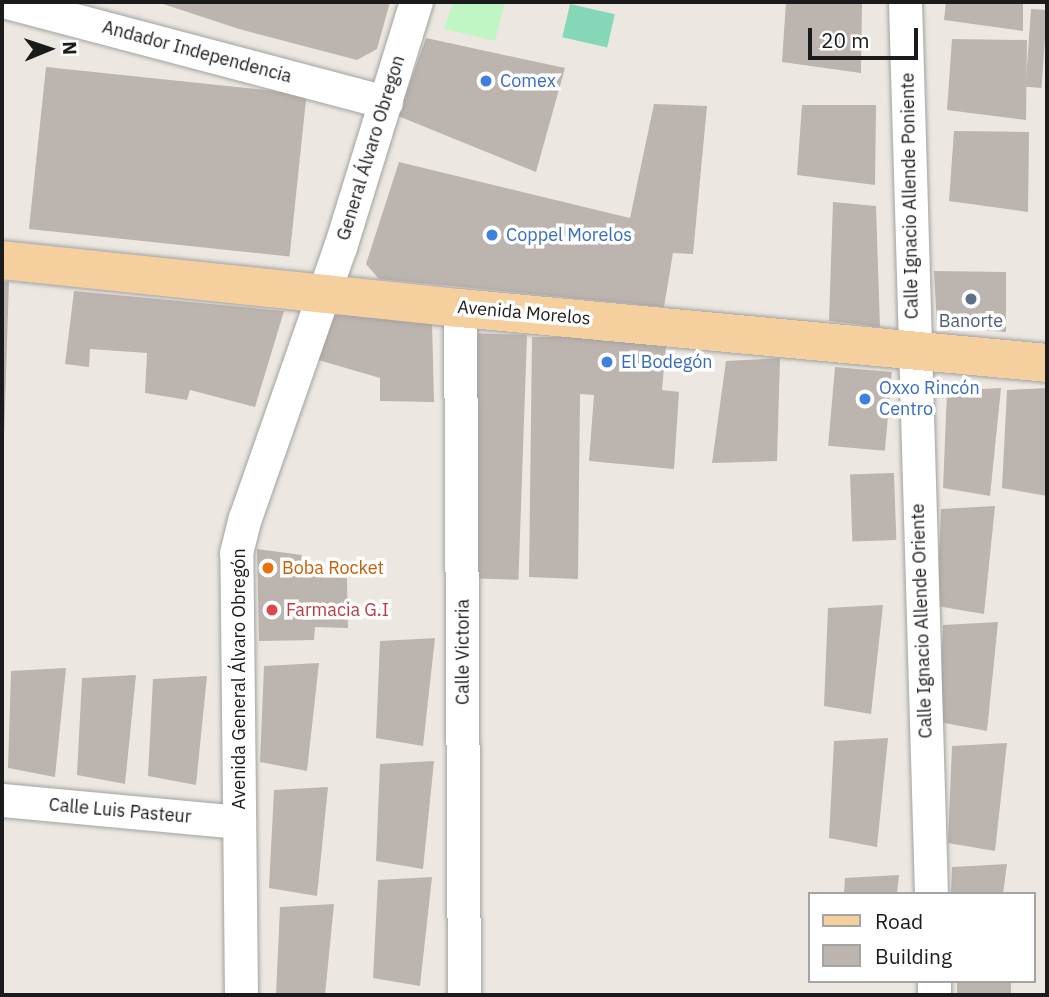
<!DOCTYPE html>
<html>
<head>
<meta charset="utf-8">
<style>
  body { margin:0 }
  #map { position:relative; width:1049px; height:997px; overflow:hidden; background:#ece8e1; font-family:"IBM Plex Sans",sans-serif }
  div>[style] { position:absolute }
  .park>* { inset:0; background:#c0f5c4 }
  .pitch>* { inset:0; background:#84d7b7; transform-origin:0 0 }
  .building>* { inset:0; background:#bcb4ae; transform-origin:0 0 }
  .roads { filter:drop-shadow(0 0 2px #a2a2a2) drop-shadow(0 0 2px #a2a2a2) }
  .street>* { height:33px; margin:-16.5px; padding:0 16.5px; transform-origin:16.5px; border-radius:16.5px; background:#fff }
  .primary>* { height:38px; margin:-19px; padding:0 19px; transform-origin:19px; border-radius:19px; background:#f5cf9e }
  .dots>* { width:19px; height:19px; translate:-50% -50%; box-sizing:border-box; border:4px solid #fff; border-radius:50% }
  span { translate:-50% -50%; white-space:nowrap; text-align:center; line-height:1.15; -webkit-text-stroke:7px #fff; paint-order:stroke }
  .street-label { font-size:18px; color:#1b1b1b }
  .shop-label { font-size:18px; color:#366cbe }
  .left { translate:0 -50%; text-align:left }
  .service-label { font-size:18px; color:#4e5e75 }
  .food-label { font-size:18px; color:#c56008 }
  .health-label { font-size:18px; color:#be3a42 }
  .frame { position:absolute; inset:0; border:4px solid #1b1b1b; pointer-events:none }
  .legend { position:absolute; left:808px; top:892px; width:228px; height:91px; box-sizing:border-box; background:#fff; border:2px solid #a4a4a4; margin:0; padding:9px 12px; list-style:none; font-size:21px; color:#1b1b1b }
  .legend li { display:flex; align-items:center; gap:14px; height:35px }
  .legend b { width:35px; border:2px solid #a4a4a4 }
  .north { position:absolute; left:14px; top:14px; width:70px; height:70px; -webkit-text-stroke:5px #fff; paint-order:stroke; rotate:88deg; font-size:19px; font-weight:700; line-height:28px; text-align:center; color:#1b1b1b }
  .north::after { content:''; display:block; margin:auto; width:24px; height:32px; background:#1b1b1b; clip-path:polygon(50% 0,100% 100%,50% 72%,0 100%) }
  .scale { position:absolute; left:808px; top:28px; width:110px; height:32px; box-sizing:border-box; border:4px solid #1b1b1b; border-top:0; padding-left:9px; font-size:21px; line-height:24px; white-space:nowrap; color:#1b1b1b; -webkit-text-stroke:5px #fff; paint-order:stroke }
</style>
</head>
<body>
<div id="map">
  <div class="park">
    <div style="clip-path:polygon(453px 2px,505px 2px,495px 41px,444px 29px)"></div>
  </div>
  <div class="pitch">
    <div style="left:570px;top:4px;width:46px;height:34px;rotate:13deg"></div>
  </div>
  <div class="building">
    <div style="clip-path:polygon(157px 2px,390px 2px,377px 49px,357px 60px,239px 29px)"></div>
    <div style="clip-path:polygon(786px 2px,862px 2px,861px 73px,782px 62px)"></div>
    <div style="clip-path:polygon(946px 2px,1023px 2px,1023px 31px,944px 20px)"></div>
    <div style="left:1031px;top:9px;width:16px;height:78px;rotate:4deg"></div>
    <div style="clip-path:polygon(426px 38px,565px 68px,536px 172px,398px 116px)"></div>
    <div style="clip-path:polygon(952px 39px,1027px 40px,1026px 120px,947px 110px)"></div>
    <div style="left:46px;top:67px;width:262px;height:163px;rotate:6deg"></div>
    <div style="clip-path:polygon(654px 104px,707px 106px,693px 254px,673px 253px,664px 307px,379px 279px,366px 264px,399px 162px,630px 218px)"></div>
    <div style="clip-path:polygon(802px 105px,876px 105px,875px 185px,797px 175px)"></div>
    <div style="clip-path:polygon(954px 131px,1029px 132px,1028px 212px,949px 201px)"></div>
    <div style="clip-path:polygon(833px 202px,876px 206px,880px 327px,829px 321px)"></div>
    <div style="clip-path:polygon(934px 271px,1006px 272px,1006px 332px,937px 326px)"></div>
    <div style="clip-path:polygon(9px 281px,4px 438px,2px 438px,2px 282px)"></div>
    <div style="clip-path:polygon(74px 291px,284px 311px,255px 407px,190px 390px,187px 400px,145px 393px,147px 353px,90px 349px,89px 367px,65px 364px)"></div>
    <div style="clip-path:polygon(331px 312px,432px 322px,434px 402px,380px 401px,380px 378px,315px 359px)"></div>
    <div style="left:527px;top:335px;width:245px;height:55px;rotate:92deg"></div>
    <div style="clip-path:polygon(532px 337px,584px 337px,666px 344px,662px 390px,679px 392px,674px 469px,589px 461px,594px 395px,580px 394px,578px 579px,529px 577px)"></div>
    <div style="clip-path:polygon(780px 358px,777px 461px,712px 463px,726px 361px)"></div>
    <div style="left:835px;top:367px;width:57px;height:79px;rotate:5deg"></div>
    <div style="clip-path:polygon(1001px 388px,990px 496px,943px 488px,947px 391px)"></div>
    <div style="clip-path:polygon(1047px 388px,1047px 496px,1002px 488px,1007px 390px)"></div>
    <div style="left:894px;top:473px;width:67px;height:44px;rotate:88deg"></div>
    <div style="clip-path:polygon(995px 506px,984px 614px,937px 606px,941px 509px)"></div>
    <div style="clip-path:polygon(257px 549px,302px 555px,300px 568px,319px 569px,319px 576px,347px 578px,348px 628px,315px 627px,314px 640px,259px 641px)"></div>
    <div style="clip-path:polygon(883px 605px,871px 714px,824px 706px,828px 608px)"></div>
    <div style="clip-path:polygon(998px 622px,987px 731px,939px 722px,943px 625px)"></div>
    <div style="clip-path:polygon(435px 638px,423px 746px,376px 738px,380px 641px)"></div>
    <div style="clip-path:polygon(319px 663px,307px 771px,260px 762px,264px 666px)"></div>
    <div style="clip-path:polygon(66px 668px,55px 777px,8px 768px,11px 671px)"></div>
    <div style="clip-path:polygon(136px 675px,125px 784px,77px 775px,82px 678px)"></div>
    <div style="clip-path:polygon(207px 676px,196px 785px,148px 776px,153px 679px)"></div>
    <div style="clip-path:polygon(888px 738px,877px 847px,829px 838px,834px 741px)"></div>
    <div style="clip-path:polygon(1007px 743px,995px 851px,948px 843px,952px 746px)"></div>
    <div style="clip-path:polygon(434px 761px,423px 869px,376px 861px,380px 764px)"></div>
    <div style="clip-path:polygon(328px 787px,317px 896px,269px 888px,274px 790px)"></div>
    <div style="clip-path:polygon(1007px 864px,1003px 894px,951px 894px,952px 867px)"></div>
    <div style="clip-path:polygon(899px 875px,897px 894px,844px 894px,845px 878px)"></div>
    <div style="clip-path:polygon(432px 877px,420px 986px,373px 978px,378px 880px)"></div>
    <div style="clip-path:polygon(334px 904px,325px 995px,276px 995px,280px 907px)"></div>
    <div style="left:957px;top:981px;width:54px;height:14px"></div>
  </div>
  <div class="roads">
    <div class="street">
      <div style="left:7px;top:2px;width:392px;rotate:14.8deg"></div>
      <div style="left:905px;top:2px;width:892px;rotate:88.33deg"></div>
      <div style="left:460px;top:308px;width:687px;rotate:89.67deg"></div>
      <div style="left:2px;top:800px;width:238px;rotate:5.3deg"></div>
      <div style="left:934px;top:981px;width:14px;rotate:90deg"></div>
      <div style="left:241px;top:995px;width:442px;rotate:-90.6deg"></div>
      <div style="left:236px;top:553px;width:36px;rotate:-76deg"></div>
      <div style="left:245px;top:518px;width:287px;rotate:-70.7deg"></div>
      <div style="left:340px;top:247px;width:257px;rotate:-72.8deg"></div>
    </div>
    <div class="primary">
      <div style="left:2px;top:260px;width:461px;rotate:6deg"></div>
      <div style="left:460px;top:308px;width:590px;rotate:5.35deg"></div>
    </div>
  </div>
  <div class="dots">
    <div style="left:486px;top:81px;background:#3f7fe0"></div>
    <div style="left:492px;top:235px;background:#3f7fe0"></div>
    <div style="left:971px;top:299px;background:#5c6f8a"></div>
    <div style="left:607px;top:362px;background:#3f7fe0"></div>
    <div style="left:865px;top:399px;background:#3f7fe0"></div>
    <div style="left:268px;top:568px;background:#e8710a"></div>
    <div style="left:272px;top:610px;background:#e0444e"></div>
  </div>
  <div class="street-label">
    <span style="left:197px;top:52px;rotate:15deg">Andador Independencia</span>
    <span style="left:371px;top:148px;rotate:-73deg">General Álvaro Obregon</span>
    <span style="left:910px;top:196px;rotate:-91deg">Calle Ignacio Allende Poniente</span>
    <span style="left:524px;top:313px;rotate:5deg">Avenida Morelos</span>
    <span style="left:922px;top:621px;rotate:-92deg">Calle Ignacio Allende Oriente</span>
    <span style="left:463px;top:652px;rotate:-90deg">Calle Victoria</span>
    <span style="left:239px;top:679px;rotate:-90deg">Avenida General Álvaro Obregón</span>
    <span style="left:120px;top:811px;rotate:5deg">Calle Luis Pasteur</span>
  </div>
  <div class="shop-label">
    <span class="left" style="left:500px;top:81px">Comex</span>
    <span class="left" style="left:506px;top:235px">Coppel Morelos</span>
    <span class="left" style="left:621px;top:362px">El Bodegón</span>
    <span class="left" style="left:879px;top:399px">Oxxo Rincón<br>Centro</span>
  </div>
  <div class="service-label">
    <span style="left:971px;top:321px">Banorte</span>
  </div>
  <div class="food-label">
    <span class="left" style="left:282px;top:568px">Boba Rocket</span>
  </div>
  <div class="health-label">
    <span class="left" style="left:286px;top:610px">Farmacia G.I</span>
  </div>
  <div class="frame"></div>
  <ul class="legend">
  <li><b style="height:9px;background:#f5cf9e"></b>Road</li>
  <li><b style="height:19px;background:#bcb4ae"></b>Building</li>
  </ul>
  <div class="north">N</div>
  <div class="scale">20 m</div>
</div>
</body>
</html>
